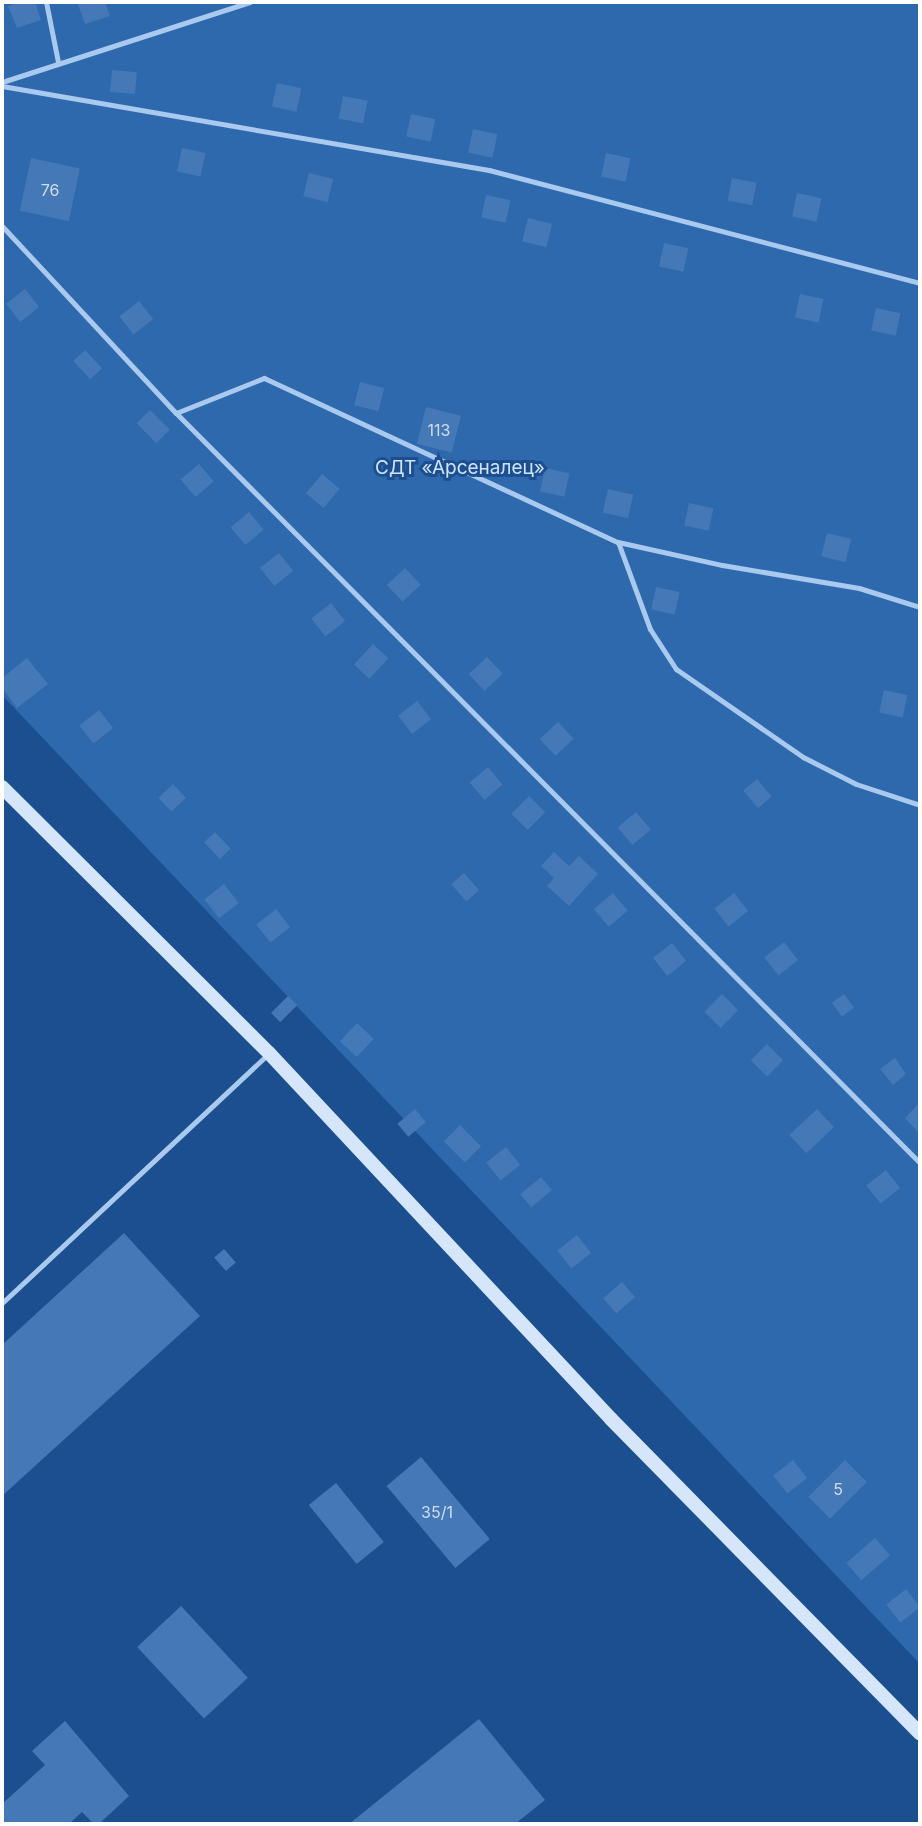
<!DOCTYPE html>
<html>
<head>
<meta charset="utf-8">
<style>
  body { margin:0 }
  #map { position:relative; width:922px; height:1826px; overflow:hidden; background:#1b4f8f; font-family:Inter,sans-serif }
  div>[style] { position:absolute }
  .green>* { inset:0; background:#2e69ad }
  .building>* { inset:0; background:#4478b7; transform-origin:0 0 }
  .lane>* { height:5px; margin:-2.5px; padding:0 2.5px; transform-origin:2.5px; border-radius:2.5px; background:#a9c9ee }
  .secondary>* { height:14px; margin:-7px; padding:0 7px; transform-origin:7px; border-radius:7px; background:#d6e6fa }
  span { translate:-50% -50%; white-space:nowrap; text-align:center; line-height:1.15; -webkit-text-stroke:6px #1b4f8f; paint-order:stroke }
  .number-label { font-size:16px; color:#d0dded }
  .number-label span { -webkit-text-stroke-width:0 }
  .park-label { font-size:19px; color:#cfe3fa }
  .frame { position:absolute; inset:0; border:4px solid #fff; pointer-events:none }
</style>
</head>
<body>
<div id="map">
  <div class="green">
    <div style="clip-path:polygon(2px 2px,920px 2px,920px 1664px,2px 695px)"></div>
  </div>
  <div class="building">
    <div style="clip-path:polygon(20px 2px,35px 2px,41px 20px,17px 28px,8px 6px)"></div>
    <div style="clip-path:polygon(77px 2px,105px 2px,110px 16px,85px 24px)"></div>
    <div style="left:112px;top:70px;width:25px;height:22px;rotate:5deg"></div>
    <div style="left:277px;top:83px;width:25px;height:24px;rotate:12deg"></div>
    <div style="left:343px;top:96px;width:25px;height:23px;rotate:11deg"></div>
    <div style="left:411px;top:114px;width:25px;height:23px;rotate:12deg"></div>
    <div style="left:473px;top:129px;width:25px;height:24px;rotate:12deg"></div>
    <div style="left:182px;top:148px;width:24px;height:24px;rotate:12deg"></div>
    <div style="left:606px;top:153px;width:25px;height:24px;rotate:12deg"></div>
    <div style="left:31px;top:158px;width:50px;height:54px;rotate:12deg"></div>
    <div style="left:309px;top:173px;width:25px;height:24px;rotate:14deg"></div>
    <div style="left:732px;top:178px;width:25px;height:23px;rotate:11deg"></div>
    <div style="left:797px;top:193px;width:25px;height:24px;rotate:12deg"></div>
    <div style="left:486px;top:195px;width:25px;height:23px;rotate:12deg"></div>
    <div style="left:528px;top:218px;width:25px;height:24px;rotate:14deg"></div>
    <div style="left:664px;top:243px;width:25px;height:24px;rotate:12deg"></div>
    <div style="left:25px;top:289px;width:23px;height:24px;rotate:52deg"></div>
    <div style="left:800px;top:294px;width:24px;height:24px;rotate:12deg"></div>
    <div style="left:139px;top:301px;width:23px;height:25px;rotate:52deg"></div>
    <div style="left:876px;top:308px;width:25px;height:23px;rotate:12deg"></div>
    <div style="left:85px;top:350px;width:25px;height:16px;rotate:47deg"></div>
    <div style="left:360px;top:382px;width:25px;height:24px;rotate:14deg"></div>
    <div style="left:426px;top:407px;width:36px;height:38px;rotate:14deg"></div>
    <div style="left:150px;top:410px;width:28px;height:19px;rotate:45deg"></div>
    <div style="left:199px;top:464px;width:23px;height:24px;rotate:50deg"></div>
    <div style="left:545px;top:468px;width:25px;height:24px;rotate:12deg"></div>
    <div style="left:322px;top:474px;width:23px;height:25px;rotate:40deg"></div>
    <div style="left:608px;top:489px;width:26px;height:24px;rotate:13deg"></div>
    <div style="left:689px;top:503px;width:25px;height:23px;rotate:12deg"></div>
    <div style="left:249px;top:512px;width:23px;height:24px;rotate:50deg"></div>
    <div style="left:827px;top:533px;width:25px;height:24px;rotate:14deg"></div>
    <div style="left:279px;top:553px;width:23px;height:24px;rotate:52deg"></div>
    <div style="left:405px;top:568px;width:23px;height:25px;rotate:47deg"></div>
    <div style="left:656px;top:587px;width:24px;height:23px;rotate:12deg"></div>
    <div style="left:331px;top:603px;width:23px;height:25px;rotate:52deg"></div>
    <div style="left:373px;top:644px;width:21px;height:28px;rotate:43deg"></div>
    <div style="left:487px;top:657px;width:23px;height:25px;rotate:47deg"></div>
    <div style="clip-path:polygon(27px 658px,48px 684px,17px 708px,2px 688px,2px 678px)"></div>
    <div style="left:884px;top:690px;width:24px;height:23px;rotate:12deg"></div>
    <div style="left:417px;top:701px;width:23px;height:24px;rotate:52deg"></div>
    <div style="left:99px;top:710px;width:23px;height:25px;rotate:52deg"></div>
    <div style="left:558px;top:722px;width:23px;height:25px;rotate:47deg"></div>
    <div style="left:488px;top:767px;width:23px;height:24px;rotate:50deg"></div>
    <div style="left:757px;top:779px;width:23px;height:18px;rotate:50deg"></div>
    <div style="left:173px;top:784px;width:19px;height:20px;rotate:47deg"></div>
    <div style="left:529px;top:796px;width:23px;height:25px;rotate:45deg"></div>
    <div style="left:636px;top:812px;width:23px;height:24px;rotate:50deg"></div>
    <div style="left:215px;top:832px;width:23px;height:15px;rotate:47deg"></div>
    <div style="clip-path:polygon(554px 852px,569px 866px,579px 856px,598px 874px,569px 906px,547px 886px,554px 878px,541px 866px)"></div>
    <div style="left:464px;top:873px;width:23px;height:17px;rotate:49deg"></div>
    <div style="left:224px;top:884px;width:24px;height:25px;rotate:52deg"></div>
    <div style="left:613px;top:893px;width:23px;height:25px;rotate:50deg"></div>
    <div style="left:734px;top:893px;width:23px;height:25px;rotate:52deg"></div>
    <div style="left:276px;top:909px;width:23px;height:25px;rotate:52deg"></div>
    <div style="left:784px;top:942px;width:23px;height:25px;rotate:52deg"></div>
    <div style="left:672px;top:943px;width:23px;height:24px;rotate:52deg"></div>
    <div style="left:722px;top:994px;width:23px;height:25px;rotate:45deg"></div>
    <div style="left:844px;top:994px;width:17px;height:15px;rotate:54deg"></div>
    <div style="left:288px;top:996px;width:13px;height:24px;rotate:45deg"></div>
    <div style="left:357px;top:1023px;width:23px;height:25px;rotate:43deg"></div>
    <div style="left:767px;top:1044px;width:23px;height:23px;rotate:45deg"></div>
    <div style="clip-path:polygon(895px 1058px,906px 1074px,893px 1085px,880px 1069px)"></div>
    <div style="clip-path:polygon(920px 1102px,920px 1134px,905px 1118px)"></div>
    <div style="left:415px;top:1109px;width:17px;height:23px;rotate:50deg"></div>
    <div style="left:817px;top:1109px;width:25px;height:38px;rotate:47deg"></div>
    <div style="left:460px;top:1125px;width:30px;height:23px;rotate:45deg"></div>
    <div style="left:506px;top:1147px;width:23px;height:25px;rotate:52deg"></div>
    <div style="left:886px;top:1170px;width:23px;height:25px;rotate:52deg"></div>
    <div style="left:541px;top:1177px;width:17px;height:27px;rotate:50deg"></div>
    <div style="clip-path:polygon(124px 1233px,200px 1316px,2px 1496px,2px 1345px)"></div>
    <div style="left:577px;top:1235px;width:23px;height:25px;rotate:52deg"></div>
    <div style="left:224px;top:1249px;width:18px;height:13px;rotate:49deg"></div>
    <div style="left:622px;top:1282px;width:20px;height:25px;rotate:49deg"></div>
    <div style="left:421px;top:1457px;width:107px;height:45px;rotate:50deg"></div>
    <div style="left:793px;top:1460px;width:23px;height:25px;rotate:52deg"></div>
    <div style="left:845px;top:1460px;width:31px;height:52px;rotate:45deg"></div>
    <div style="left:336px;top:1483px;width:76px;height:35px;rotate:51deg"></div>
    <div style="left:875px;top:1538px;width:23px;height:38px;rotate:49deg"></div>
    <div style="left:906px;top:1589px;width:23px;height:25px;rotate:52deg"></div>
    <div style="left:181px;top:1606px;width:98px;height:60px;rotate:47deg"></div>
    <div style="clip-path:polygon(479px 1719px,545px 1800px,515px 1824px,349px 1824px)"></div>
    <div style="clip-path:polygon(65px 1721px,129px 1796px,99px 1824px,94px 1824px,82px 1812px,69px 1824px,2px 1824px,2px 1804px,45px 1765px,32px 1751px)"></div>
  </div>
  <div class="lane">
    <div style="left:46px;top:2px;width:61px;rotate:78.7deg"></div>
    <div style="left:2px;top:82px;width:261px;rotate:-17.9deg"></div>
    <div style="left:2px;top:86px;width:494px;rotate:9.8deg"></div>
    <div style="left:489px;top:170px;width:446px;rotate:14.7deg"></div>
    <div style="left:2px;top:226px;width:255px;rotate:47.1deg"></div>
    <div style="left:176px;top:413px;width:1056px;rotate:45.23deg"></div>
    <div style="left:176px;top:413px;width:95px;rotate:-21.7deg"></div>
    <div style="left:264px;top:378px;width:390px;rotate:24.9deg"></div>
    <div style="left:618px;top:542px;width:107px;rotate:12.5deg"></div>
    <div style="left:722px;top:565px;width:139px;rotate:9.5deg"></div>
    <div style="left:859px;top:588px;width:64px;rotate:17.3deg"></div>
    <div style="left:618px;top:542px;width:93px;rotate:69.8deg"></div>
    <div style="left:650px;top:629px;width:48px;rotate:57deg"></div>
    <div style="left:676px;top:669px;width:155px;rotate:34.7deg"></div>
    <div style="left:803px;top:757px;width:59px;rotate:27deg"></div>
    <div style="left:856px;top:784px;width:67px;rotate:18.2deg"></div>
    <div style="left:2px;top:1303px;width:363px;rotate:-43.1deg"></div>
  </div>
  <div class="secondary">
    <div style="left:2px;top:787px;width:377px;rotate:44.9deg"></div>
    <div style="left:269px;top:1053px;width:501px;rotate:46.94deg"></div>
    <div style="left:611px;top:1419px;width:441px;rotate:45.5deg"></div>
  </div>
  <div class="number-label">
    <span style="left:50px;top:190px">76</span>
    <span style="left:439px;top:430px">113</span>
    <span style="left:838px;top:1489px">5</span>
    <span style="left:437px;top:1512px">35/1</span>
  </div>
  <div class="park-label">
    <span style="left:460px;top:468px">СДТ «Арсеналец»</span>
  </div>
  <div class="frame"></div>
</div>
</body>
</html>
